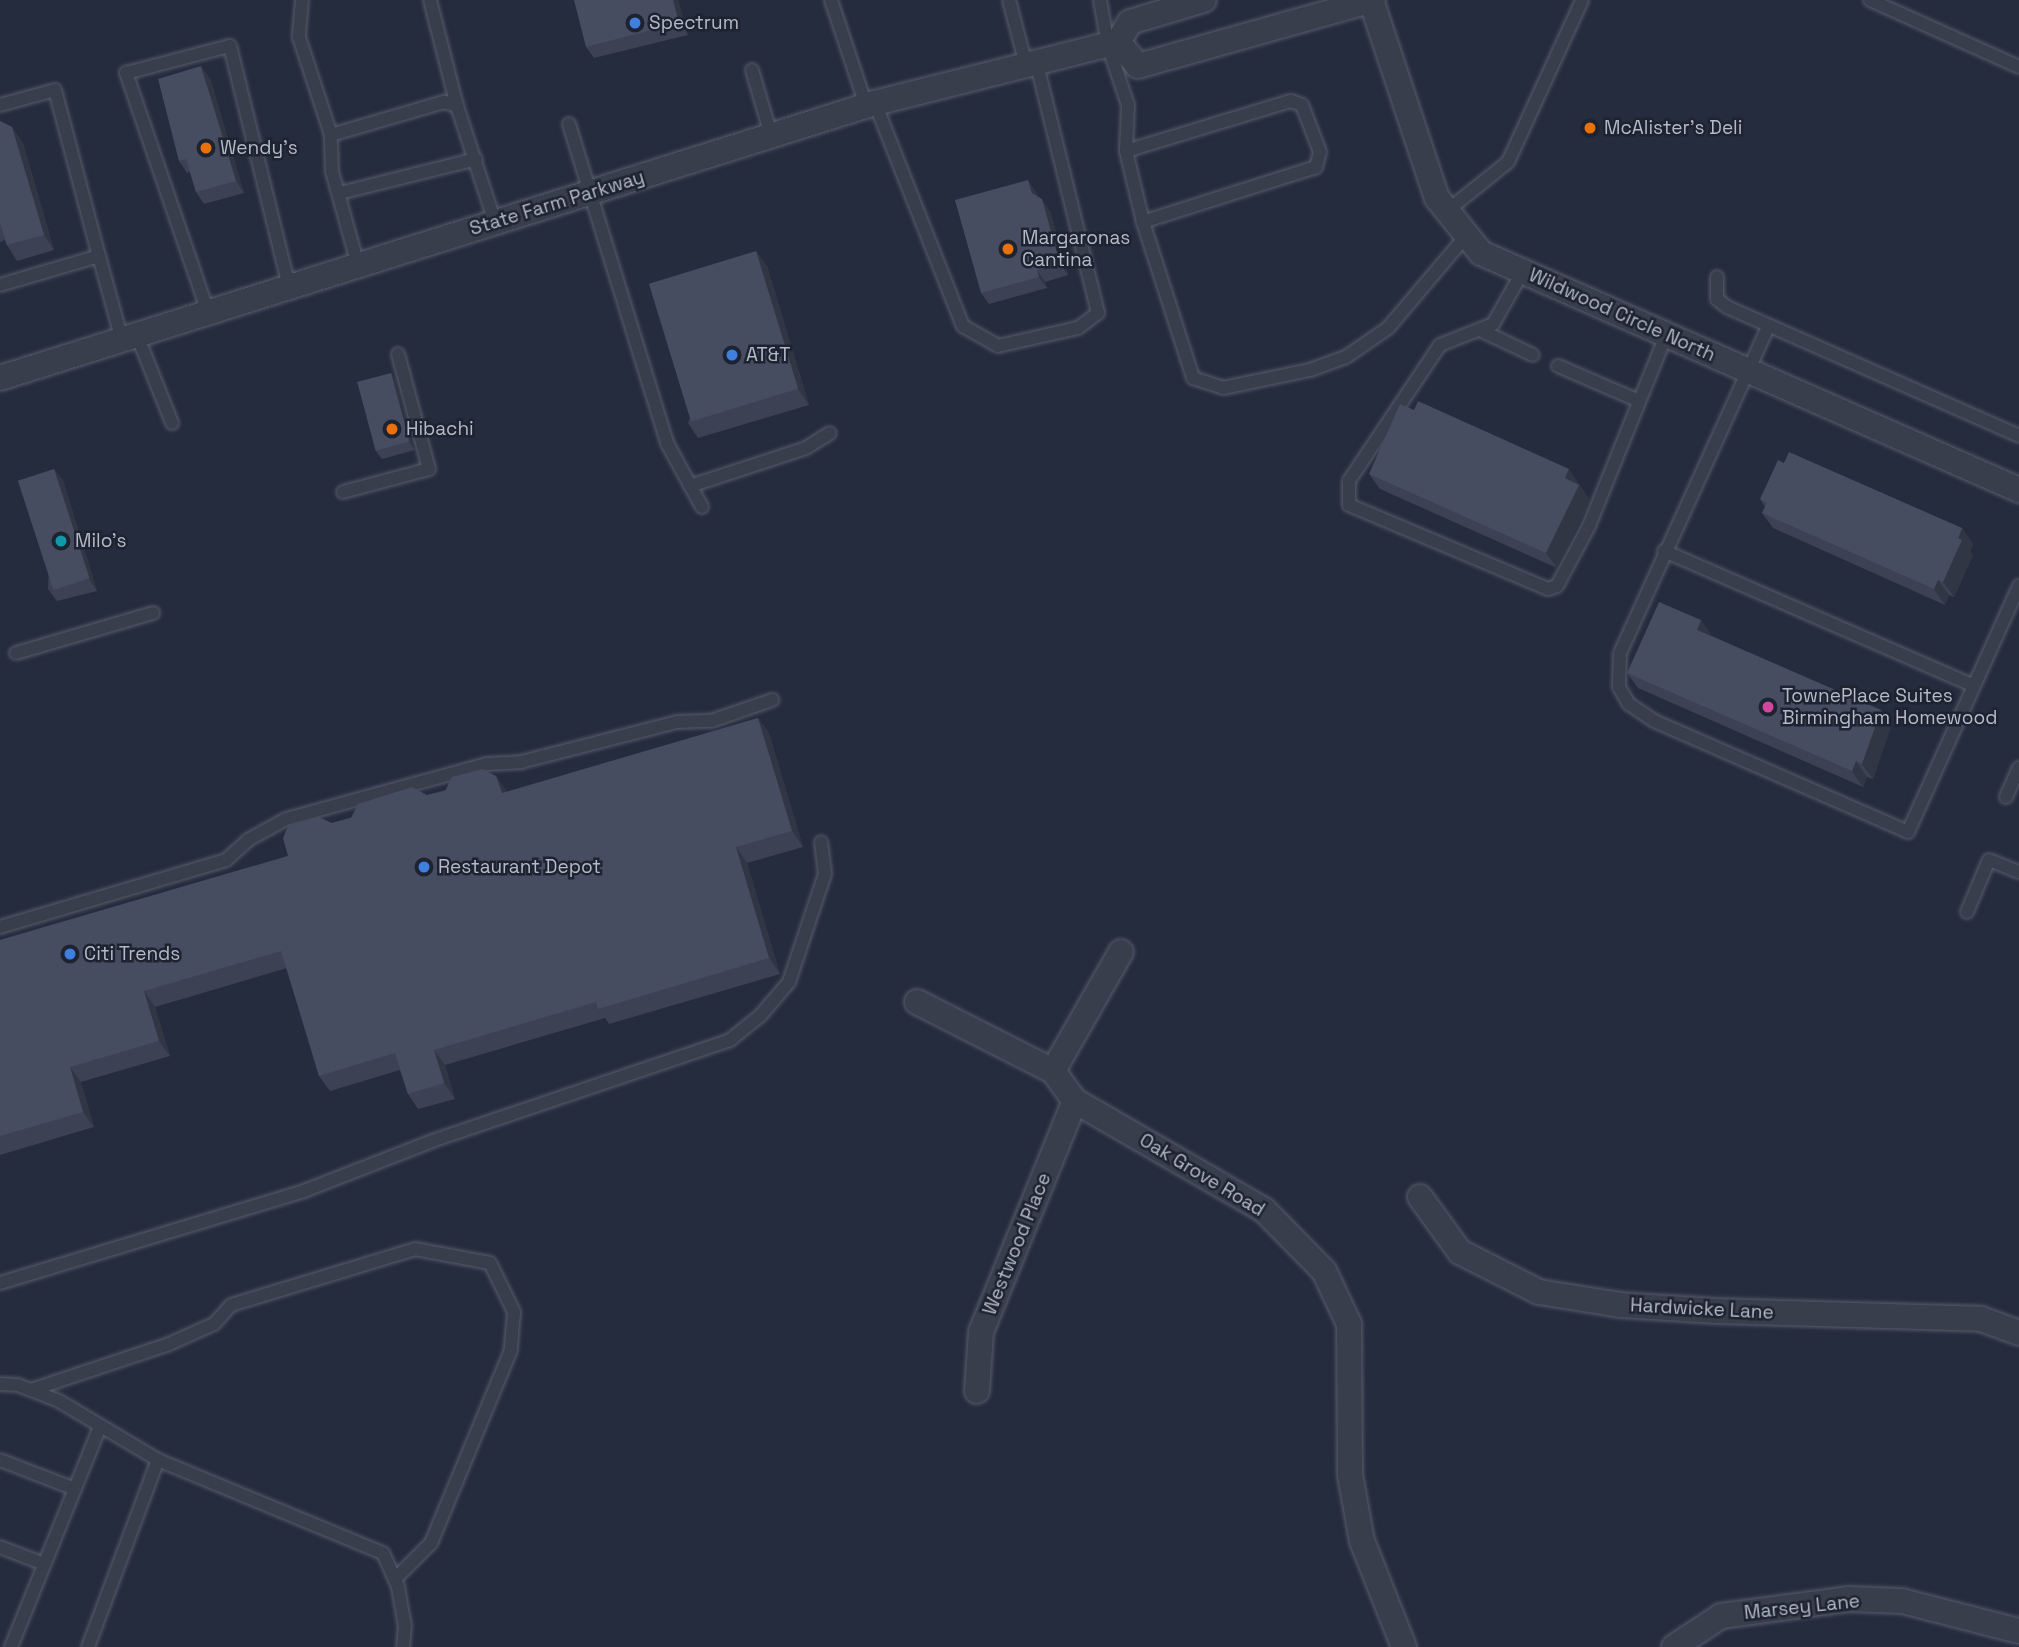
<!DOCTYPE html>
<html>
<head>
<meta charset="utf-8">
<style>
  body { margin:0 }
  #map { position:relative; width:2019px; height:1647px; overflow:hidden; background:#252c3d; font-family:"Space Grotesk",sans-serif }
  div>[style] { position:absolute }
  .roads { filter:drop-shadow(0 0 2px #575c6b) drop-shadow(0 0 2px #575c6b) }
  .service>* { height:12px; margin:-6px; padding:0 6px; transform-origin:6px; border-radius:6px; background:#393e4d }
  .minor>* { height:24px; margin:-12px; padding:0 12px; transform-origin:12px; border-radius:12px; background:#393e4d }
  .wall>* { inset:0; background:#3c4253 }
  .shaded-wall>* { inset:0; background:#313644 }
  .building>* { inset:0; background:#464d61; transform-origin:0 0 }
  .dots>* { width:19px; height:19px; translate:-50% -50%; box-sizing:border-box; border:4px solid #1e2332; border-radius:50% }
  span { translate:-50% -50%; white-space:nowrap; text-align:center; line-height:1.15; -webkit-text-stroke:5px #1e2332; paint-order:stroke }
  .poi-label { font-size:19px; color:#b5bac8 }
  .left { translate:0 -50%; text-align:left }
  .street-label { font-size:19px; color:#b5bac8 }
</style>
</head>
<body>
<div id="map">
  <div class="roads">
    <div class="service">
      <div style="left:302px;top:0;width:37px;rotate:95deg"></div>
      <div style="left:299px;top:37px;width:103px;rotate:71.9deg"></div>
      <div style="left:430px;top:0;width:109px;rotate:75.7deg"></div>
      <div style="left:831px;top:0;width:111px;rotate:71.6deg"></div>
      <div style="left:1009px;top:0;width:67px;rotate:75.3deg"></div>
      <div style="left:1100px;top:0;width:46px;rotate:79.9deg"></div>
      <div style="left:1108px;top:45px;width:63px;rotate:71.6deg"></div>
      <div style="left:1128px;top:105px;width:46px;rotate:92.5deg"></div>
      <div style="left:1126px;top:151px;width:73px;rotate:76.5deg"></div>
      <div style="left:1143px;top:222px;width:164px;rotate:72.2deg"></div>
      <div style="left:1193px;top:378px;width:32px;rotate:18deg"></div>
      <div style="left:1223px;top:388px;width:89px;rotate:-11.7deg"></div>
      <div style="left:1310px;top:370px;width:38px;rotate:-20deg"></div>
      <div style="left:1346px;top:357px;width:51px;rotate:-34.6deg"></div>
      <div style="left:1388px;top:328px;width:122px;rotate:-49.7deg"></div>
      <div style="left:1870px;top:0;width:163px;rotate:24.2deg"></div>
      <div style="left:752px;top:70px;width:68px;rotate:73.7deg"></div>
      <div style="left:875px;top:103px;width:240px;rotate:68.5deg"></div>
      <div style="left:963px;top:326px;width:40px;rotate:29.7deg"></div>
      <div style="left:998px;top:346px;width:82px;rotate:-12.7deg"></div>
      <div style="left:1078px;top:328px;width:25px;rotate:-37deg"></div>
      <div style="left:1098px;top:313px;width:260px;rotate:-103.8deg"></div>
      <div style="left:0;top:105px;width:57px;rotate:-15.3deg"></div>
      <div style="left:55px;top:90px;width:172px;rotate:75.2deg"></div>
      <div style="left:569px;top:124px;width:334px;rotate:72.9deg"></div>
      <div style="left:667px;top:443px;width:73px;rotate:61.3deg"></div>
      <div style="left:1126px;top:151px;width:172px;rotate:-16.9deg"></div>
      <div style="left:1291px;top:101px;width:12px;rotate:20deg"></div>
      <div style="left:1302px;top:105px;width:50px;rotate:69deg"></div>
      <div style="left:1320px;top:152px;width:16px;rotate:105deg"></div>
      <div style="left:1316px;top:167px;width:182px;rotate:162.4deg"></div>
      <div style="left:340px;top:193px;width:140px;rotate:-14deg"></div>
      <div style="left:1447px;top:211px;width:78px;rotate:-38.8deg"></div>
      <div style="left:1508px;top:162px;width:178px;rotate:-65.4deg"></div>
      <div style="left:358px;top:265px;width:98px;rotate:-105.5deg"></div>
      <div style="left:332px;top:171px;width:36px;rotate:-92deg"></div>
      <div style="left:331px;top:135px;width:118px;rotate:-16.3deg"></div>
      <div style="left:444px;top:102px;width:14px;rotate:17deg"></div>
      <div style="left:457px;top:106px;width:122px;rotate:71.9deg"></div>
      <div style="left:1523px;top:271px;width:61px;rotate:119.5deg"></div>
      <div style="left:1493px;top:324px;width:57px;rotate:158.4deg"></div>
      <div style="left:1440px;top:345px;width:164px;rotate:123.8deg"></div>
      <div style="left:1349px;top:481px;width:24px;rotate:90deg"></div>
      <div style="left:1349px;top:505px;width:216px;rotate:22.9deg"></div>
      <div style="left:1548px;top:589px;width:9px;rotate:-18deg"></div>
      <div style="left:1557px;top:586px;width:68px;rotate:-61.9deg"></div>
      <div style="left:1589px;top:526px;width:206px;rotate:-68deg"></div>
      <div style="left:1717px;top:277px;width:22px;rotate:90deg"></div>
      <div style="left:1717px;top:299px;width:13px;rotate:39deg"></div>
      <div style="left:1727px;top:307px;width:319px;rotate:23.8deg"></div>
      <div style="left:0;top:285px;width:103px;rotate:-16.3deg"></div>
      <div style="left:99px;top:256px;width:87px;rotate:74.7deg"></div>
      <div style="left:208px;top:312px;width:253px;rotate:-108.9deg"></div>
      <div style="left:126px;top:73px;width:107px;rotate:-14.6deg"></div>
      <div style="left:230px;top:46px;width:248px;rotate:76.2deg"></div>
      <div style="left:1768px;top:327px;width:358px;rotate:114.4deg"></div>
      <div style="left:1620px;top:653px;width:34px;rotate:92deg"></div>
      <div style="left:1619px;top:687px;width:20px;rotate:60deg"></div>
      <div style="left:1629px;top:704px;width:30px;rotate:34deg"></div>
      <div style="left:1654px;top:721px;width:277px;rotate:23.6deg"></div>
      <div style="left:1908px;top:832px;width:270px;rotate:-65.7deg"></div>
      <div style="left:1482px;top:331px;width:56px;rotate:25.2deg"></div>
      <div style="left:137px;top:335px;width:95px;rotate:68.3deg"></div>
      <div style="left:1558px;top:366px;width:88px;rotate:23.4deg"></div>
      <div style="left:690px;top:486px;width:122px;rotate:-18.1deg"></div>
      <div style="left:806px;top:448px;width:28px;rotate:-32deg"></div>
      <div style="left:343px;top:492px;width:89px;rotate:-15deg"></div>
      <div style="left:429px;top:469px;width:119px;rotate:-105.1deg"></div>
      <div style="left:1664px;top:551px;width:338px;rotate:23.5deg"></div>
      <div style="left:16px;top:653px;width:143px;rotate:-16.3deg"></div>
      <div style="left:2006px;top:797px;width:32px;rotate:-66deg"></div>
      <div style="left:1967px;top:912px;width:56px;rotate:-67.1deg"></div>
      <div style="left:1989px;top:860px;width:32px;rotate:22deg"></div>
      <div style="left:0;top:927px;width:236px;rotate:-16.5deg"></div>
      <div style="left:226px;top:860px;width:30px;rotate:-42deg"></div>
      <div style="left:248px;top:840px;width:43px;rotate:-28.9deg"></div>
      <div style="left:286px;top:819px;width:208px;rotate:-15.3deg"></div>
      <div style="left:487px;top:764px;width:34px;rotate:-3deg"></div>
      <div style="left:521px;top:762px;width:161px;rotate:-14.4deg"></div>
      <div style="left:677px;top:722px;width:34px;rotate:-2deg"></div>
      <div style="left:711px;top:721px;width:65px;rotate:-19deg"></div>
      <div style="left:0;top:1283px;width:318px;rotate:-16.8deg"></div>
      <div style="left:304px;top:1191px;width:137px;rotate:-21.3deg"></div>
      <div style="left:432px;top:1141px;width:315px;rotate:-18.7deg"></div>
      <div style="left:730px;top:1040px;width:38px;rotate:-39deg"></div>
      <div style="left:760px;top:1016px;width:45px;rotate:-49.5deg"></div>
      <div style="left:789px;top:982px;width:114px;rotate:-71.6deg"></div>
      <div style="left:825px;top:874px;width:32px;rotate:-97deg"></div>
      <div style="left:0;top:1384px;width:18px;rotate:3deg"></div>
      <div style="left:18px;top:1385px;width:44px;rotate:21.3deg"></div>
      <div style="left:59px;top:1401px;width:115px;rotate:30.8deg"></div>
      <div style="left:158px;top:1460px;width:243px;rotate:22.5deg"></div>
      <div style="left:383px;top:1553px;width:37px;rotate:66deg"></div>
      <div style="left:398px;top:1587px;width:39px;rotate:80deg"></div>
      <div style="left:405px;top:1625px;width:22px;rotate:95deg"></div>
      <div style="left:31px;top:1390px;width:145px;rotate:-18.4deg"></div>
      <div style="left:169px;top:1344px;width:49px;rotate:-24deg"></div>
      <div style="left:214px;top:1324px;width:25px;rotate:-48deg"></div>
      <div style="left:231px;top:1305px;width:192px;rotate:-16.9deg"></div>
      <div style="left:415px;top:1249px;width:76px;rotate:10.6deg"></div>
      <div style="left:490px;top:1263px;width:55px;rotate:63.9deg"></div>
      <div style="left:514px;top:1312px;width:38px;rotate:95deg"></div>
      <div style="left:511px;top:1350px;width:209px;rotate:112.5deg"></div>
      <div style="left:431px;top:1543px;width:51px;rotate:135deg"></div>
      <div style="left:0;top:1460px;width:80px;rotate:21.1deg"></div>
      <div style="left:0;top:1547px;width:47px;rotate:21.1deg"></div>
      <div style="left:11px;top:1647px;width:235px;rotate:-68deg"></div>
      <div style="left:88px;top:1647px;width:200px;rotate:-69.5deg"></div>
    </div>
    <div class="minor">
      <div style="left:1371px;top:0;width:209px;rotate:71.6deg"></div>
      <div style="left:1437px;top:198px;width:70px;rotate:51.3deg"></div>
      <div style="left:1481px;top:253px;width:588px;rotate:23.77deg"></div>
      <div style="left:1118px;top:42px;width:31px;rotate:50deg"></div>
      <div style="left:1138px;top:66px;width:244px;rotate:-15.7deg"></div>
      <div style="left:0;top:378px;width:917px;rotate:-17.45deg"></div>
      <div style="left:875px;top:103px;width:251px;rotate:-14.1deg"></div>
      <div style="left:1118px;top:42px;width:23px;rotate:-59deg"></div>
      <div style="left:1130px;top:22px;width:77px;rotate:-16.6deg"></div>
      <div style="left:917px;top:1002px;width:153px;rotate:26.9deg"></div>
      <div style="left:1053px;top:1071px;width:37px;rotate:54deg"></div>
      <div style="left:1075px;top:1101px;width:218px;rotate:30deg"></div>
      <div style="left:1264px;top:1210px;width:86px;rotate:45.5deg"></div>
      <div style="left:1324px;top:1271px;width:59px;rotate:64.7deg"></div>
      <div style="left:1349px;top:1324px;width:151px;rotate:89.6deg"></div>
      <div style="left:1350px;top:1475px;width:67px;rotate:79.7deg"></div>
      <div style="left:1362px;top:1541px;width:114px;rotate:68.4deg"></div>
      <div style="left:1053px;top:1071px;width:137px;rotate:-60.3deg"></div>
      <div style="left:1420px;top:1197px;width:68px;rotate:54deg"></div>
      <div style="left:1460px;top:1252px;width:89px;rotate:26.9deg"></div>
      <div style="left:1539px;top:1292px;width:82px;rotate:9.1deg"></div>
      <div style="left:1620px;top:1305px;width:96px;rotate:3.6deg"></div>
      <div style="left:1716px;top:1311px;width:265px;rotate:1.7deg"></div>
      <div style="left:1981px;top:1319px;width:40px;rotate:20.2deg"></div>
      <div style="left:977px;top:1391px;width:59px;rotate:-86.1deg"></div>
      <div style="left:981px;top:1332px;width:249px;rotate:-67.9deg"></div>
      <div style="left:1674px;top:1647px;width:56px;rotate:-33.4deg"></div>
      <div style="left:1721px;top:1616px;width:128px;rotate:-7.6deg"></div>
      <div style="left:1848px;top:1599px;width:54px;rotate:2.1deg"></div>
      <div style="left:1902px;top:1601px;width:121px;rotate:14.4deg"></div>
    </div>
  </div>
  <div class="wall">
    <div style="clip-path:polygon(678px 0,688px 35px,594px 58px,586px 47px)"></div>
    <div style="clip-path:polygon(210px 78px,244px 193px,204px 204px,196px 192px,190px 172px,187px 173px,179px 161px)"></div>
    <div style="clip-path:polygon(0 121px,12px 127px,23px 143px,54px 250px,17px 261px,7px 245px,5px 240px,0 242px)"></div>
    <div style="clip-path:polygon(1036px 192px,1038px 197px,1050px 211px,1068px 275px,1045px 282px,1047px 288px,989px 304px,981px 293px)"></div>
    <div style="clip-path:polygon(756px 251px,767px 266px,809px 405px,698px 438px,688px 423px)"></div>
    <div style="clip-path:polygon(391px 373px,396px 381px,415px 450px,382px 459px,376px 451px)"></div>
    <div style="clip-path:polygon(1784px 463px,1962px 528px,1973px 544px,1970px 551px,1973px 555px,1954px 597px,1949px 595px,1945px 605px,1773px 528px,1762px 513px,1765px 507px,1760px 499px)"></div>
    <div style="clip-path:polygon(54px 469px,63px 480px,97px 591px,57px 601px,48px 589px)"></div>
    <div style="clip-path:polygon(1369px 474px,1580px 484px,1579px 485px,1590px 500px,1557px 568px,1380px 489px)"></div>
    <div style="clip-path:polygon(1701px 620px,1712px 636px,1881px 710px,1891px 726px,1873px 779px,1867px 777px,1863px 787px,1638px 688px,1627px 673px)"></div>
    <div style="clip-path:polygon(758px 718px,769px 733px,803px 847px,747px 863px,780px 974px,609px 1024px,605px 1018px,445px 1065px,455px 1099px,418px 1109px,408px 1094px,400px 1070px,330px 1091px,319px 1076px,287px 968px,155px 1007px,170px 1056px,81px 1082px,94px 1127px,0 1155px,0 940px,288px 856px,332px 823px,427px 795px,496px 776px,507px 792px)"></div>
  </div>
  <div class="shaded-wall">
    <div style="clip-path:polygon(673px 0,678px 0,688px 35px,679px 23px)"></div>
    <div style="clip-path:polygon(201px 66px,210px 78px,244px 193px,236px 181px)"></div>
    <div style="clip-path:polygon(12px 127px,23px 143px,54px 250px,44px 235px)"></div>
    <div style="clip-path:polygon(1028px 180px,1036px 192px,1040px 204px,1032px 193px)"></div>
    <div style="clip-path:polygon(1042px 199px,1050px 211px,1068px 275px,1060px 264px)"></div>
    <div style="clip-path:polygon(756px 251px,767px 266px,809px 405px,798px 389px)"></div>
    <div style="clip-path:polygon(1037px 270px,1045px 282px,1047px 288px,1039px 277px)"></div>
    <div style="clip-path:polygon(391px 373px,396px 381px,415px 450px,409px 442px)"></div>
    <div style="clip-path:polygon(54px 469px,63px 480px,97px 591px,89px 579px)"></div>
    <div style="clip-path:polygon(1569px 469px,1590px 500px,1557px 568px,1546px 553px,1565px 478px)"></div>
    <div style="clip-path:polygon(1962px 528px,1973px 544px,1970px 551px,1973px 555px,1954px 597px,1943px 582px)"></div>
    <div style="clip-path:polygon(1938px 580px,1949px 595px,1945px 605px,1934px 589px)"></div>
    <div style="clip-path:polygon(1701px 620px,1712px 636px,1708px 645px,1697px 630px)"></div>
    <div style="clip-path:polygon(1881px 710px,1891px 726px,1873px 779px,1862px 764px)"></div>
    <div style="clip-path:polygon(758px 718px,769px 733px,803px 847px,792px 831px)"></div>
    <div style="clip-path:polygon(1856px 761px,1867px 777px,1863px 787px,1852px 771px)"></div>
    <div style="clip-path:polygon(496px 776px,507px 792px,502px 793px)"></div>
    <div style="clip-path:polygon(736px 847px,747px 863px,780px 974px,769px 958px)"></div>
    <div style="clip-path:polygon(144px 991px,155px 1007px,170px 1056px,159px 1041px)"></div>
    <div style="clip-path:polygon(434px 1050px,445px 1065px,455px 1099px,444px 1083px)"></div>
    <div style="clip-path:polygon(70px 1067px,81px 1082px,94px 1127px,83px 1112px)"></div>
  </div>
  <div class="building">
    <div style="clip-path:polygon(574px 0,673px 0,679px 23px,586px 47px)"></div>
    <div style="clip-path:polygon(201px 66px,236px 181px,196px 192px,186px 159px,179px 161px,158px 79px)"></div>
    <div style="clip-path:polygon(0 121px,12px 127px,44px 235px,7px 245px,0 223px)"></div>
    <div style="clip-path:polygon(1028px 180px,1032px 193px,1042px 199px,1060px 264px,1037px 270px,1039px 277px,981px 293px,955px 200px)"></div>
    <div style="left:756px;top:251px;width:144px;height:112px;rotate:73deg"></div>
    <div style="left:391px;top:373px;width:71px;height:35px;rotate:75deg"></div>
    <div style="clip-path:polygon(1418px 401px,1569px 469px,1565px 478px,1579px 485px,1546px 553px,1369px 474px,1400px 404px,1414px 410px)"></div>
    <div style="clip-path:polygon(1789px 452px,1962px 528px,1958px 538px,1962px 540px,1943px 582px,1938px 580px,1934px 589px,1762px 513px,1767px 503px,1760px 499px,1778px 460px,1784px 463px)"></div>
    <div style="left:54px;top:469px;width:115px;height:38px;rotate:72deg"></div>
    <div style="clip-path:polygon(1659px 602px,1701px 620px,1697px 630px,1881px 710px,1862px 764px,1856px 761px,1852px 771px,1627px 673px)"></div>
    <div style="clip-path:polygon(758px 718px,792px 831px,736px 847px,769px 958px,598px 1009px,596px 1002px,434px 1050px,444px 1083px,408px 1094px,395px 1053px,319px 1076px,281px 951px,144px 991px,159px 1041px,70px 1067px,83px 1112px,0 1136px,0 940px,288px 856px,283px 838px,288px 826px,319px 817px,332px 823px,351px 818px,358px 804px,412px 787px,427px 795px,445px 791px,452px 777px,483px 769px,496px 776px,502px 793px)"></div>
  </div>
  <div class="dots">
    <div style="left:635px;top:23px;background:#3f7fe0"></div>
    <div style="left:1590px;top:128px;background:#e8710a"></div>
    <div style="left:206px;top:148px;background:#e8710a"></div>
    <div style="left:1008px;top:249px;background:#e8710a"></div>
    <div style="left:732px;top:355px;background:#3f7fe0"></div>
    <div style="left:392px;top:429px;background:#e8710a"></div>
    <div style="left:61px;top:541px;background:#0f9aa8"></div>
    <div style="left:1768px;top:707px;background:#d1479c"></div>
    <div style="left:424px;top:867px;background:#3f7fe0"></div>
    <div style="left:70px;top:954px;background:#3f7fe0"></div>
  </div>
  <div class="poi-label">
    <span class="left" style="left:649px;top:23px">Spectrum</span>
    <span class="left" style="left:1604px;top:128px">McAlister's Deli</span>
    <span class="left" style="left:220px;top:148px">Wendy's</span>
    <span class="left" style="left:1022px;top:249px">Margaronas<br>Cantina</span>
    <span class="left" style="left:746px;top:355px">AT&amp;T</span>
    <span class="left" style="left:406px;top:429px">Hibachi</span>
    <span class="left" style="left:75px;top:541px">Milo's</span>
    <span class="left" style="left:1782px;top:707px">TownePlace Suites<br>Birmingham Homewood</span>
    <span class="left" style="left:438px;top:867px">Restaurant Depot</span>
    <span class="left" style="left:84px;top:954px">Citi Trends</span>
  </div>
  <div class="street-label">
    <span style="left:557px;top:203px;rotate:-17deg">State Farm Parkway</span>
    <span style="left:1622px;top:315px;rotate:24deg">Wildwood Circle North</span>
    <span style="left:1202px;top:1175px;rotate:31deg">Oak Grove Road</span>
    <span style="left:1017px;top:1244px;rotate:-68deg">Westwood Place</span>
    <span style="left:1702px;top:1309px;rotate:3deg">Hardwicke Lane</span>
    <span style="left:1802px;top:1607px;rotate:-6deg">Marsey Lane</span>
  </div>
</div>
</body>
</html>
